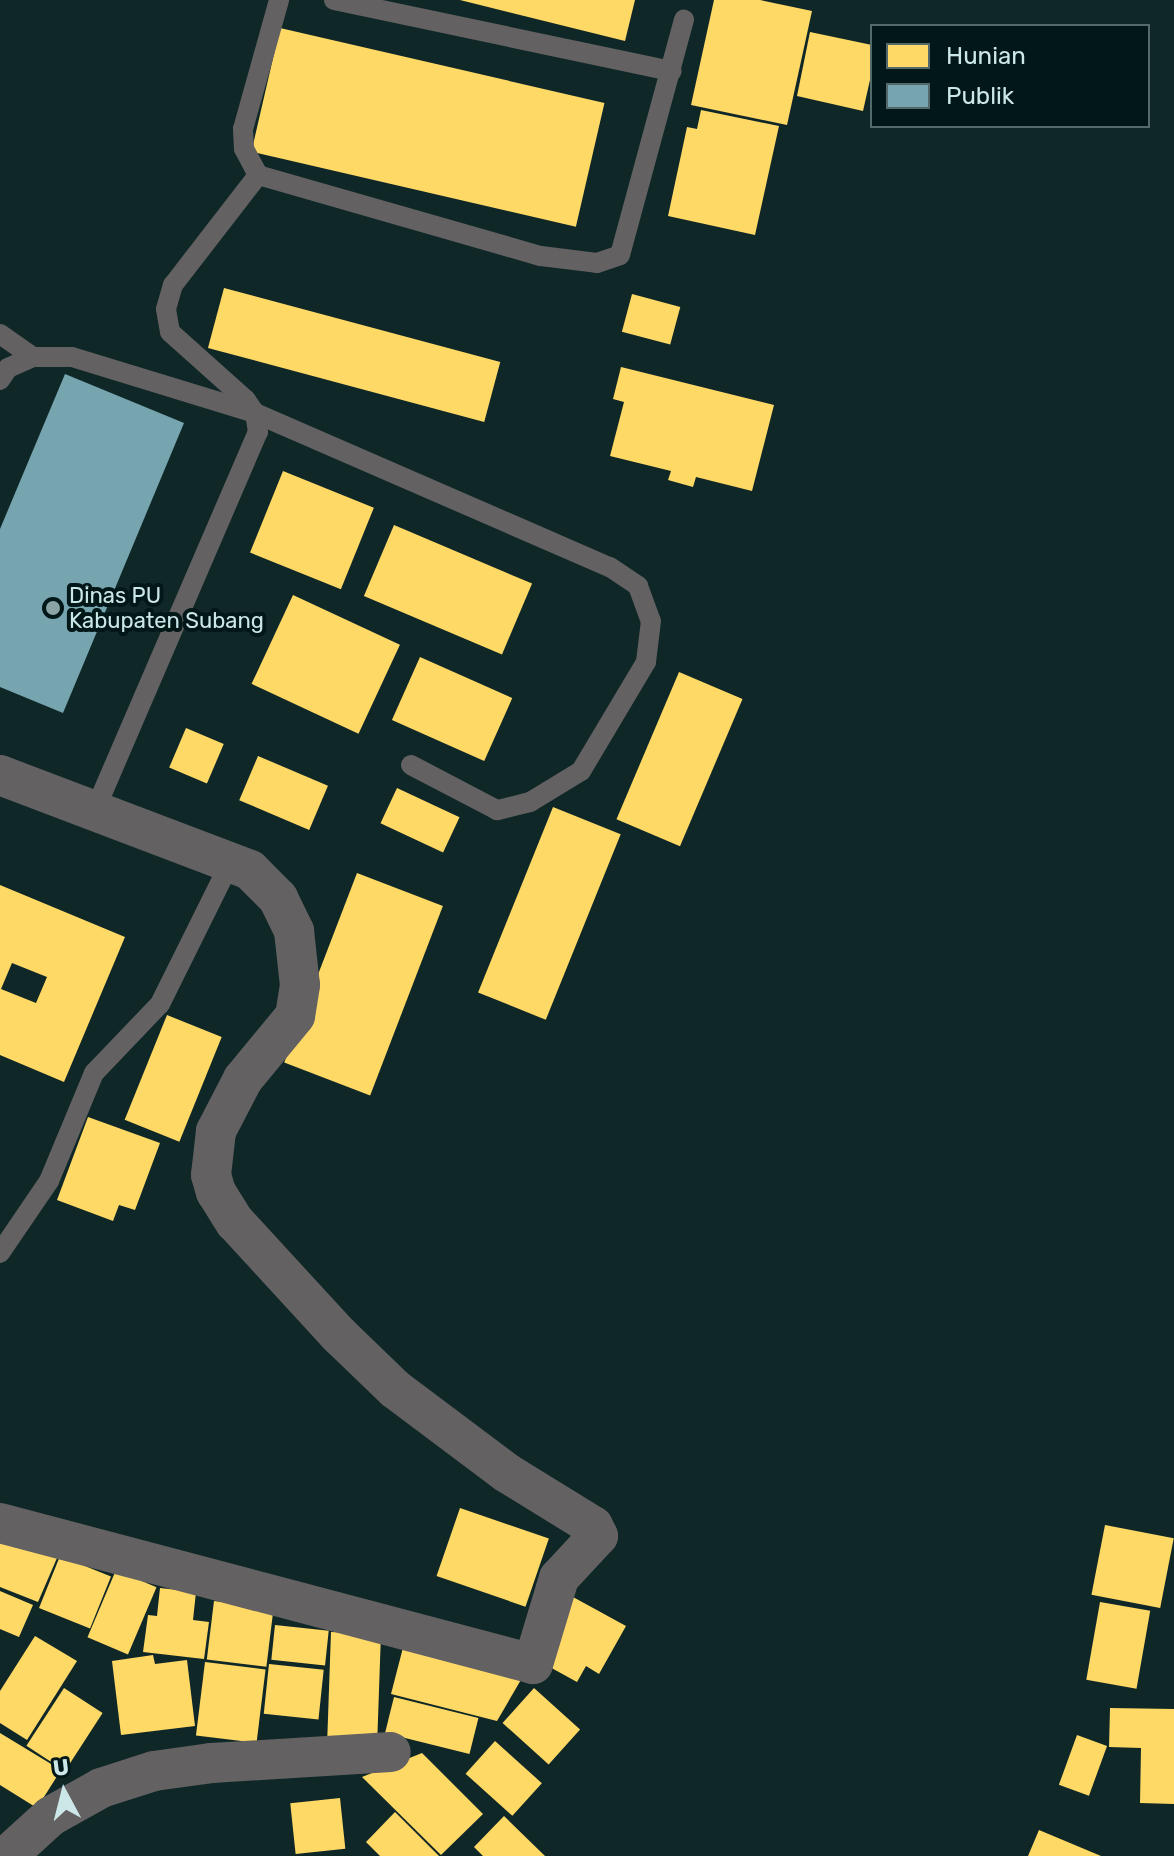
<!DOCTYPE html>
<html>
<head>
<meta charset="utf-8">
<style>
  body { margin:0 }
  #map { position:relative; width:1174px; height:1856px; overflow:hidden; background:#102728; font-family:Rubik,sans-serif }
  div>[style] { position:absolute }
  .homes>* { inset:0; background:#ffd966; transform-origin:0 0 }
  .public>* { inset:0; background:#76a5af }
  .service>* { height:20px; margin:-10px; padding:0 10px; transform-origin:10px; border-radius:10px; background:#636161 }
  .minor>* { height:40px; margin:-20px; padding:0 20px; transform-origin:20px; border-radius:20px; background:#636161 }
  .dots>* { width:22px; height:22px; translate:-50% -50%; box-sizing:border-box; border:4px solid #021717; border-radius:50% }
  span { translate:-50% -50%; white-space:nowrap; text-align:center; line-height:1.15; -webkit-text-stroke:8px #021717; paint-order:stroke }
  .poi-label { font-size:22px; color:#cce7e7 }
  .left { translate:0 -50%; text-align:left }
  .legend { position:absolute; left:870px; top:24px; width:280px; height:104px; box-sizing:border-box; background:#021717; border:2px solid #536a6a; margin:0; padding:10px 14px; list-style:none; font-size:24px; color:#cce7e7 }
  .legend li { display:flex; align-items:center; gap:16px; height:40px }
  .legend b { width:40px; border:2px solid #536a6a }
  .north { position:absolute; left:24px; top:1752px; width:80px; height:80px; -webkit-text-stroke:6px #021717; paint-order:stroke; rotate:353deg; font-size:22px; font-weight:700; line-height:32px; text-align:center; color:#cce7e7 }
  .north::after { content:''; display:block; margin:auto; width:28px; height:36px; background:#cce7e7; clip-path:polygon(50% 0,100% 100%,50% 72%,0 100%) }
</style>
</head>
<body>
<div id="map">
  <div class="homes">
    <div style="clip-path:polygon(460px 0,635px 0,625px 41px)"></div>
    <div style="clip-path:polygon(714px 0,760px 0,812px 11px,787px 125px,691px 105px)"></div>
    <div style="left:280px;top:28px;width:333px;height:127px;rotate:13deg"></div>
    <div style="clip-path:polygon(810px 32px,872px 45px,872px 71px,863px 111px,797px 96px)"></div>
    <div style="clip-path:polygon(701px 110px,779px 126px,755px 235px,668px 216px,687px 127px,697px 129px)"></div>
    <div style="left:224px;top:288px;width:286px;height:62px;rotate:15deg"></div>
    <div style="left:632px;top:294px;width:50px;height:39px;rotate:15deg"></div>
    <div style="clip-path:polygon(621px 367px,774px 405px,752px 491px,696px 477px,693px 487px,668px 480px,671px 471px,610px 456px,624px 402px,613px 399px)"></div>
    <div style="left:283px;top:471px;width:98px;height:88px;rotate:22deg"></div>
    <div style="left:394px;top:525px;width:150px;height:77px;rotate:23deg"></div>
    <div style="left:293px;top:595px;width:118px;height:98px;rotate:25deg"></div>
    <div style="left:420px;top:657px;width:101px;height:69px;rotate:24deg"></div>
    <div style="left:679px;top:672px;width:69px;height:160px;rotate:23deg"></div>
    <div style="left:186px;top:728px;width:41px;height:43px;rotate:23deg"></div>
    <div style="left:258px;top:756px;width:76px;height:48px;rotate:23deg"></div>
    <div style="left:397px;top:788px;width:69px;height:39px;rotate:25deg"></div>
    <div style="left:553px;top:807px;width:73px;height:200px;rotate:22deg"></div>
    <div style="left:357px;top:873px;width:92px;height:203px;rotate:21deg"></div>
    <div style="clip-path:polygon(evenodd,0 885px,125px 937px,64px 1082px,0 1055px,0 885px,12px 963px,47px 977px,36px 1003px,1px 989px,12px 963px)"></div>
    <div style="left:167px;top:1015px;width:59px;height:113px;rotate:22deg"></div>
    <div style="clip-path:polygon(88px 1117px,160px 1143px,135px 1210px,119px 1205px,113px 1221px,57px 1200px)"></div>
    <div style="left:460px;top:1508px;width:94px;height:72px;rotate:19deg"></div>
    <div style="left:1105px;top:1525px;width:70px;height:71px;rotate:11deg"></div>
    <div style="clip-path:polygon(0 1534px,57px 1558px,38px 1602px,0 1587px)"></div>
    <div style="left:60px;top:1556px;width:55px;height:56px;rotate:22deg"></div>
    <div style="left:116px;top:1570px;width:44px;height:73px;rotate:23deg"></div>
    <div style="clip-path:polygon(160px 1588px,196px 1592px,193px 1620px,209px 1622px,204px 1659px,143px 1652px,148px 1615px,157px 1616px)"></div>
    <div style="clip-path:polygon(0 1591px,33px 1605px,19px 1637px,0 1629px)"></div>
    <div style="clip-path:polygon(573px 1597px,626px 1626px,599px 1674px,586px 1666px,577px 1682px,537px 1660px)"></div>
    <div style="left:214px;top:1601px;width:60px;height:59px;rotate:7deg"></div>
    <div style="left:1100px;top:1602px;width:51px;height:79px;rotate:10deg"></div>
    <div style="left:275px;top:1625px;width:54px;height:35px;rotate:6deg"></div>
    <div style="left:331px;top:1632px;width:50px;height:104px;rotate:2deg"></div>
    <div style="clip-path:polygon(35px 1636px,77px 1661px,27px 1740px,0 1723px,0 1691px)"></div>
    <div style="clip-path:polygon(406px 1636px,529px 1666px,497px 1721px,391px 1694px)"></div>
    <div style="clip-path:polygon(153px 1655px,155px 1664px,187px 1660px,195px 1726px,121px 1735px,112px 1661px)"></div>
    <div style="left:205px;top:1662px;width:61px;height:74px;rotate:7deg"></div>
    <div style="left:269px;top:1664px;width:55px;height:50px;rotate:6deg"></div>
    <div style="left:64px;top:1688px;width:46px;height:69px;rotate:33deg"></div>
    <div style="left:534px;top:1688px;width:62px;height:47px;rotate:42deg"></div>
    <div style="left:394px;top:1697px;width:87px;height:37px;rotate:14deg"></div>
    <div style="clip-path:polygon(1110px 1708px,1174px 1709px,1174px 1804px,1140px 1803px,1141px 1748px,1109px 1747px)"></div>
    <div style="clip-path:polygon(0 1733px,61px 1770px,37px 1808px,0 1785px)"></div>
    <div style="left:1077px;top:1735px;width:32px;height:53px;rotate:20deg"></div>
    <div style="left:495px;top:1741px;width:63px;height:44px;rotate:42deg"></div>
    <div style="clip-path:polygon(422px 1753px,483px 1814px,441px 1855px,362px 1777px)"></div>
    <div style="left:340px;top:1798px;width:51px;height:50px;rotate:84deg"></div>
    <div style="clip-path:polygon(395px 1812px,439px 1856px,380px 1856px,366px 1842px)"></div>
    <div style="clip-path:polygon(504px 1816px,545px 1856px,483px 1856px,474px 1847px)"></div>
    <div style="clip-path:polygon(1039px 1830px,1101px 1856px,1028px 1856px)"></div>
  </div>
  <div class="public">
    <div style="clip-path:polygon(65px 374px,184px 423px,63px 713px,0 687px,0 529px)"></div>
  </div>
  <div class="service">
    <div style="left:334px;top:0;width:345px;rotate:11.9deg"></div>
    <div style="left:258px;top:175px;width:30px;rotate:-118deg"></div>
    <div style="left:244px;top:149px;width:20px;rotate:-93deg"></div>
    <div style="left:243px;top:129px;width:134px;rotate:-74.4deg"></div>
    <div style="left:0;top:334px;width:40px;rotate:34.9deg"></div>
    <div style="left:0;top:380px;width:14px;rotate:-56deg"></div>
    <div style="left:8px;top:368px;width:27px;rotate:-24deg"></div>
    <div style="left:33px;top:357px;width:39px"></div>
    <div style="left:72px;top:357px;width:191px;rotate:17deg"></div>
    <div style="left:255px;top:413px;width:387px;rotate:23.5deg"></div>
    <div style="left:610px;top:567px;width:34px;rotate:34deg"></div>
    <div style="left:638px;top:586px;width:37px;rotate:70deg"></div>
    <div style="left:651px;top:621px;width:41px;rotate:97deg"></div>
    <div style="left:646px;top:662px;width:127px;rotate:120.8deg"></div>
    <div style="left:581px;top:771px;width:60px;rotate:148.7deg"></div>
    <div style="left:530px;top:802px;width:34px;rotate:166deg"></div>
    <div style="left:497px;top:810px;width:97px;rotate:-152.4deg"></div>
    <div style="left:95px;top:810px;width:412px;rotate:-66.7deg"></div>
    <div style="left:258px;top:432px;width:19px;rotate:-99deg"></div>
    <div style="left:255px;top:413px;width:16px;rotate:-125deg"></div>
    <div style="left:246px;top:400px;width:102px;rotate:-138.2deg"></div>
    <div style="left:170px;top:332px;width:23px;rotate:-100deg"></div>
    <div style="left:166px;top:309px;width:25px;rotate:-74deg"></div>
    <div style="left:173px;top:285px;width:139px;rotate:-52.3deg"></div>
    <div style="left:258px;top:175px;width:294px;rotate:16deg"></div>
    <div style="left:541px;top:256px;width:56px;rotate:7.1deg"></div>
    <div style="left:597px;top:263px;width:24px;rotate:-19deg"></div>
    <div style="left:620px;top:255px;width:244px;rotate:-74.8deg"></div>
    <div style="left:0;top:1253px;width:87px;rotate:-55.8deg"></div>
    <div style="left:49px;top:1181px;width:117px;rotate:-67.4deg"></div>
    <div style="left:94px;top:1073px;width:95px;rotate:-46.3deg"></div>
    <div style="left:160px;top:1004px;width:157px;rotate:-63.6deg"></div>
  </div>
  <div class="minor">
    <div style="left:0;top:775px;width:267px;rotate:20.8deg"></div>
    <div style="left:250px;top:870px;width:40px;rotate:45deg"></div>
    <div style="left:278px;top:898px;width:37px;rotate:64deg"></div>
    <div style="left:294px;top:931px;width:54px;rotate:83.7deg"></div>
    <div style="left:300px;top:985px;width:31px;rotate:99deg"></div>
    <div style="left:295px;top:1016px;width:82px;rotate:129.5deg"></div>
    <div style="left:243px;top:1079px;width:59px;rotate:117.4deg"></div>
    <div style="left:216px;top:1131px;width:44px;rotate:96.5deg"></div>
    <div style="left:211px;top:1175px;width:18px;rotate:74deg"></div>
    <div style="left:216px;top:1192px;width:36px;rotate:58deg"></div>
    <div style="left:235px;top:1222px;width:154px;rotate:47.4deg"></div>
    <div style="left:339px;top:1335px;width:78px;rotate:44deg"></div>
    <div style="left:395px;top:1389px;width:140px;rotate:36.9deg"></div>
    <div style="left:507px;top:1473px;width:101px;rotate:31.6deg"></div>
    <div style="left:593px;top:1526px;width:11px;rotate:63deg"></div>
    <div style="left:598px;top:1536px;width:57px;rotate:132.9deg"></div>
    <div style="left:559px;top:1578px;width:90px;rotate:106.8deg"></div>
    <div style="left:533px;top:1664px;width:551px;rotate:-165.18deg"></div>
    <div style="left:7px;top:1856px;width:59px;rotate:-42.3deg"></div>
    <div style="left:51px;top:1816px;width:57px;rotate:-29.2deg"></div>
    <div style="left:101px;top:1788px;width:56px;rotate:-17.8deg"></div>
    <div style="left:154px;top:1771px;width:59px;rotate:-7.9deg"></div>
    <div style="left:212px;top:1763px;width:179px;rotate:-3.5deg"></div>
  </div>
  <div class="dots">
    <div style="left:53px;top:608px;background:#8aa4a4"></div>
  </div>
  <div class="poi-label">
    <span class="left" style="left:69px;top:608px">Dinas PU<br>Kabupaten Subang</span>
  </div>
  <ul class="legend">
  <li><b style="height:22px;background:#ffd966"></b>Hunian</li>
  <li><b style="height:22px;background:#76a5af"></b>Publik</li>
  </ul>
  <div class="north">U</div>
</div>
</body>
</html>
